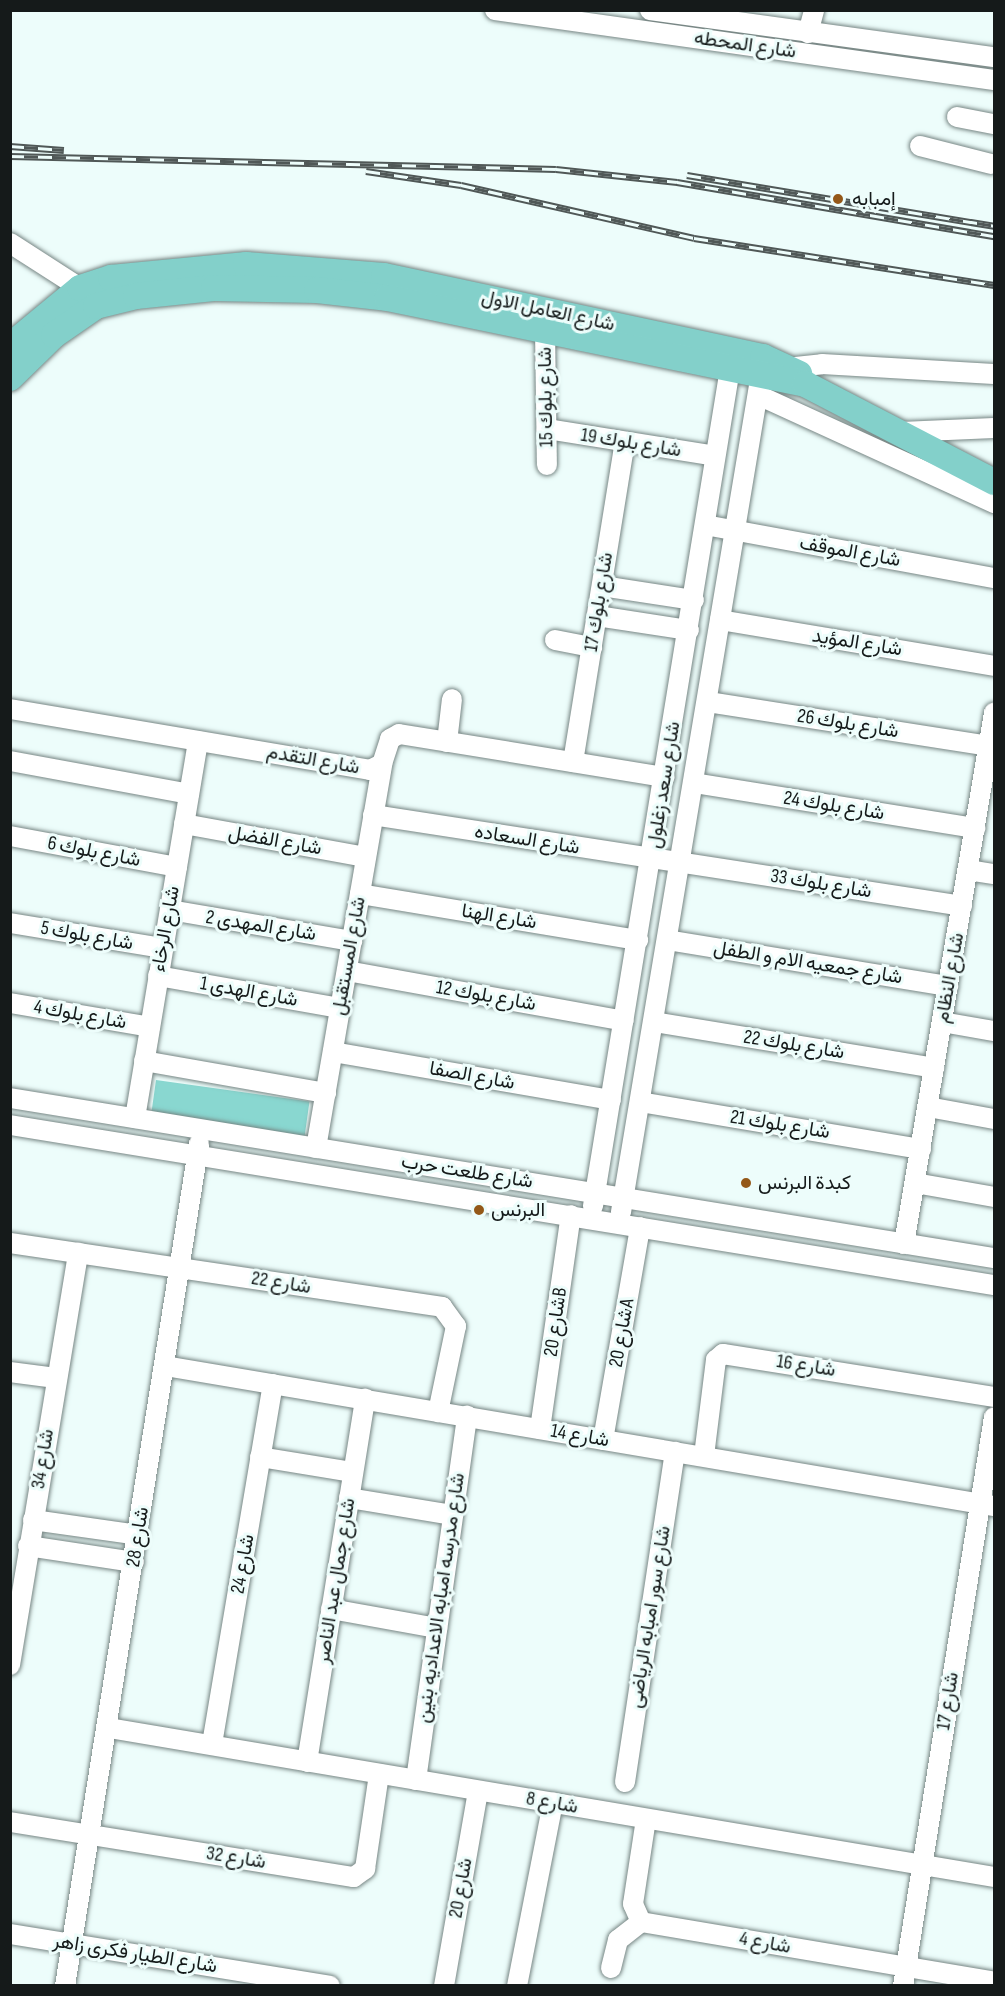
<!DOCTYPE html>
<html>
<head>
<meta charset="utf-8">
<style>
  body { margin:0 }
  #map { position:relative; width:1005px; height:1996px; overflow:hidden; background:#edfdfb; font-family:"Sofia Sans Condensed",Vazirmatn,sans-serif }
  div>[style] { position:absolute }
  .green>* { inset:0; background:#89d7d0; transform-origin:0 0 }
  .roads { filter:drop-shadow(0 0 2px #778684) drop-shadow(0 0 2px #778684) }
  .minor>* { height:20px; margin:-10px; padding:0 10px; transform-origin:10px; border-radius:10px; background:#fff }
  .major>* { height:26px; margin:-13px; padding:0 13px; transform-origin:13px; border-radius:13px; background:#83d0ca }
  .rail>* { height:7px; margin-top:-3.5px; transform-origin:0; background:repeating-linear-gradient(90deg,#edfdfb 0 14px,#505857 0 28px); box-sizing:border-box; border-block:2px solid #505857 }
  .dots>* { width:16px; height:16px; translate:-50% -50%; box-sizing:border-box; border:3px solid #edfdfb; border-radius:50% }
  span { translate:-50% -50%; white-space:nowrap; text-align:center; line-height:1.15; -webkit-text-stroke:6px #edfdfb; paint-order:stroke }
  .street-label { font-size:20px; color:#151a1a }
  .poi-label { font-size:20px; color:#151a1a }
  .left { translate:0 -50%; text-align:left }
  .frame { position:absolute; inset:0; border:12px solid #151a1a; pointer-events:none }
</style>
</head>
<body>
<div id="map">
  <div class="green">
    <div style="left:156px;top:1080px;width:155px;height:36px;rotate:8deg"></div>
  </div>
  <div class="roads">
    <div class="minor">
      <div style="left:495px;top:10px;width:504px;rotate:7.99deg"></div>
      <div style="left:650px;top:10px;width:347px;rotate:7.8deg"></div>
      <div style="left:808px;top:33px;width:24px;rotate:-75deg"></div>
      <div style="left:957px;top:117px;width:38px;rotate:11deg"></div>
      <div style="left:920px;top:146px;width:73px;rotate:14.2deg"></div>
      <div style="left:10px;top:243px;width:83px;rotate:32.7deg"></div>
      <div style="left:545px;top:329px;width:136px;rotate:89.2deg"></div>
      <div style="left:786px;top:368px;width:36px;rotate:-6deg"></div>
      <div style="left:822px;top:364px;width:172px;rotate:3.3deg"></div>
      <div style="left:758px;top:395px;width:260px;rotate:24.6deg"></div>
      <div style="left:547px;top:429px;width:170px;rotate:9.1deg"></div>
      <div style="left:901px;top:432px;width:93px;rotate:-2.5deg"></div>
      <div style="left:705px;top:525px;width:294px;rotate:10.4deg"></div>
      <div style="left:602px;top:586px;width:93px;rotate:8.7deg"></div>
      <div style="left:597px;top:616px;width:93px;rotate:8.7deg"></div>
      <div style="left:720px;top:620px;width:278px;rotate:9.5deg"></div>
      <div style="left:555px;top:640px;width:38px;rotate:11deg"></div>
      <div style="left:708px;top:702px;width:284px;rotate:8.9deg"></div>
      <div style="left:10px;top:709px;width:365px;rotate:9.6deg"></div>
      <div style="left:370px;top:770px;width:13px;rotate:-27deg"></div>
      <div style="left:382px;top:764px;width:26px;rotate:-72deg"></div>
      <div style="left:390px;top:739px;width:10px;rotate:-29deg"></div>
      <div style="left:399px;top:734px;width:269px;rotate:9.2deg"></div>
      <div style="left:447px;top:742px;width:43px;rotate:-83.4deg"></div>
      <div style="left:10px;top:761px;width:182px;rotate:10.4deg"></div>
      <div style="left:573px;top:762px;width:324px;rotate:-80.8deg"></div>
      <div style="left:694px;top:783px;width:285px;rotate:9.1deg"></div>
      <div style="left:373px;top:815px;width:596px;rotate:8.78deg"></div>
      <div style="left:184px;top:824px;width:185px;rotate:10.3deg"></div>
      <div style="left:10px;top:836px;width:170px;rotate:10.5deg"></div>
      <div style="left:968px;top:870px;width:26px;rotate:9deg"></div>
      <div style="left:360px;top:894px;width:282px;rotate:9.4deg"></div>
      <div style="left:170px;top:910px;width:185px;rotate:9.7deg"></div>
      <div style="left:10px;top:923px;width:155px;rotate:9.3deg"></div>
      <div style="left:667px;top:940px;width:285px;rotate:9.3deg"></div>
      <div style="left:347px;top:971px;width:281px;rotate:10.2deg"></div>
      <div style="left:158px;top:976px;width:185px;rotate:10deg"></div>
      <div style="left:10px;top:1003px;width:142px;rotate:9.7deg"></div>
      <div style="left:654px;top:1022px;width:284px;rotate:9.3deg"></div>
      <div style="left:942px;top:1022px;width:53px;rotate:9.8deg"></div>
      <div style="left:333px;top:1052px;width:282px;rotate:9.8deg"></div>
      <div style="left:144px;top:1061px;width:185px;rotate:10deg"></div>
      <div style="left:10px;top:1098px;width:997px;rotate:9.24deg"></div>
      <div style="left:640px;top:1102px;width:285px;rotate:9.5deg"></div>
      <div style="left:928px;top:1107px;width:67px;rotate:10.3deg"></div>
      <div style="left:135px;top:1118px;width:382px;rotate:-80.5deg"></div>
      <div style="left:10px;top:1125px;width:997px;rotate:9.24deg"></div>
      <div style="left:316px;top:1148px;width:390px;rotate:-80.2deg"></div>
      <div style="left:915px;top:1183px;width:80px;rotate:10deg"></div>
      <div style="left:593px;top:1206px;width:861px;rotate:-80.71deg"></div>
      <div style="left:621px;top:1212px;width:862px;rotate:-80.52deg"></div>
      <div style="left:10px;top:1243px;width:437px;rotate:8.4deg"></div>
      <div style="left:442px;top:1307px;width:24px;rotate:54deg"></div>
      <div style="left:456px;top:1326px;width:88px;rotate:101.8deg"></div>
      <div style="left:904px;top:1244px;width:539px;rotate:-80.38deg"></div>
      <div style="left:165px;top:1366px;width:841px;rotate:9.59deg"></div>
      <div style="left:10px;top:1372px;width:46px;rotate:7.4deg"></div>
      <div style="left:540px;top:1429px;width:216px;rotate:-81.8deg"></div>
      <div style="left:603px;top:1440px;width:216px;rotate:-80.1deg"></div>
      <div style="left:704px;top:1456px;width:97px;rotate:-82.9deg"></div>
      <div style="left:716px;top:1360px;width:9px;rotate:-41deg"></div>
      <div style="left:723px;top:1354px;width:274px;rotate:9deg"></div>
      <div style="left:260px;top:1457px;width:94px;rotate:9.2deg"></div>
      <div style="left:349px;top:1498px;width:104px;rotate:9.4deg"></div>
      <div style="left:33px;top:1520px;width:106px;rotate:8.1deg"></div>
      <div style="left:28px;top:1546px;width:107px;rotate:8.6deg"></div>
      <div style="left:331px;top:1609px;width:108px;rotate:10.2deg"></div>
      <div style="left:10px;top:1665px;width:418px;rotate:-80.6deg"></div>
      <div style="left:109px;top:1728px;width:897px;rotate:9.56deg"></div>
      <div style="left:212px;top:1744px;width:365px;rotate:-80.4deg"></div>
      <div style="left:307px;top:1762px;width:368px;rotate:-80.9deg"></div>
      <div style="left:416px;top:1780px;width:368px;rotate:-82deg"></div>
      <div style="left:625px;top:1782px;width:334px;rotate:-81.4deg"></div>
      <div style="left:646px;top:1819px;width:86px;rotate:98.7deg"></div>
      <div style="left:633px;top:1904px;width:20px;rotate:66deg"></div>
      <div style="left:641px;top:1922px;width:358px;rotate:9.6deg"></div>
      <div style="left:10px;top:1822px;width:348px;rotate:9.1deg"></div>
      <div style="left:354px;top:1877px;width:14px;rotate:-36deg"></div>
      <div style="left:365px;top:1869px;width:96px;rotate:-81.6deg"></div>
      <div style="left:10px;top:1934px;width:324px;rotate:9.2deg"></div>
      <div style="left:611px;top:1968px;width:29px;rotate:-76deg"></div>
      <div style="left:618px;top:1940px;width:29px;rotate:-38deg"></div>
      <div style="left:65px;top:1986px;width:853px;rotate:-80.96deg"></div>
      <div style="left:444px;top:1986px;width:198px;rotate:-80.1deg"></div>
      <div style="left:517px;top:1986px;width:187px;rotate:-78.9deg"></div>
      <div style="left:903px;top:1986px;width:576px;rotate:-80.91deg"></div>
    </div>
    <div class="major">
      <div style="left:10px;top:346px;width:91px;rotate:-39.6deg"></div>
      <div style="left:80px;top:288px;width:33px;rotate:-18deg"></div>
      <div style="left:111px;top:278px;width:136px;rotate:-5.5deg"></div>
      <div style="left:246px;top:265px;width:138px;rotate:4.6deg"></div>
      <div style="left:384px;top:276px;width:388px;rotate:12.1deg"></div>
      <div style="left:763px;top:357px;width:40px;rotate:25deg"></div>
      <div style="left:10px;top:378px;width:62px;rotate:-44.3deg"></div>
      <div style="left:54px;top:335px;width:51px;rotate:-34.6deg"></div>
      <div style="left:96px;top:306px;width:41px;rotate:-14deg"></div>
      <div style="left:136px;top:296px;width:78px;rotate:-5.9deg"></div>
      <div style="left:214px;top:288px;width:103px;rotate:1.1deg"></div>
      <div style="left:317px;top:290px;width:70px;rotate:6.5deg"></div>
      <div style="left:387px;top:298px;width:427px;rotate:11.6deg"></div>
      <div style="left:805px;top:384px;width:213px;rotate:27.4deg"></div>
    </div>
  </div>
  <div class="rail">
    <div style="left:10px;top:146px;width:54px;rotate:4.2deg"></div>
    <div style="left:10px;top:156px;width:546px;rotate:1.36deg"></div>
    <div style="left:556px;top:169px;width:122px;rotate:6.1deg"></div>
    <div style="left:677px;top:182px;width:322px;rotate:9.7deg"></div>
    <div style="left:366px;top:171px;width:96px;rotate:8.4deg"></div>
    <div style="left:461px;top:185px;width:239px;rotate:12.8deg"></div>
    <div style="left:694px;top:238px;width:304px;rotate:8.9deg"></div>
    <div style="left:687px;top:175px;width:311px;rotate:9.4deg"></div>
  </div>
  <div class="dots">
    <div style="left:838px;top:199px;background:#945818"></div>
    <div style="left:746px;top:1183px;background:#945818"></div>
    <div style="left:479px;top:1210px;background:#945818"></div>
  </div>
  <div class="street-label">
    <span style="left:745px;top:45px;rotate:8deg">شارع المحطه</span>
    <span style="left:548px;top:311px;rotate:12deg">شارع العامل الاول</span>
    <span style="left:546px;top:397px;rotate:-91deg">شارع بلوك 15</span>
    <span style="left:631px;top:443px;rotate:9deg">شارع بلوك 19</span>
    <span style="left:850px;top:552px;rotate:10deg">شارع الموقف</span>
    <span style="left:599px;top:602px;rotate:-81deg">شارع بلوك 17</span>
    <span style="left:857px;top:643px;rotate:9deg">شارع المؤيد</span>
    <span style="left:848px;top:724px;rotate:9deg">شارع بلوك 26</span>
    <span style="left:313px;top:760px;rotate:10deg">شارع التقدم</span>
    <span style="left:664px;top:785px;rotate:-81deg">شارع سعد زغلول</span>
    <span style="left:834px;top:806px;rotate:9deg">شارع بلوك 24</span>
    <span style="left:527px;top:840px;rotate:9deg">شارع السعاده</span>
    <span style="left:275px;top:841px;rotate:10deg">شارع الفضل</span>
    <span style="left:94px;top:852px;rotate:11deg">شارع بلوك 6</span>
    <span style="left:821px;top:884px;rotate:9deg">شارع بلوك 33</span>
    <span style="left:499px;top:917px;rotate:9deg">شارع الهنا</span>
    <span style="left:261px;top:926px;rotate:9deg">شارع المهدى 2</span>
    <span style="left:166px;top:929px;rotate:-80deg">شارع الرخاء</span>
    <span style="left:87px;top:936px;rotate:10deg">شارع بلوك 5</span>
    <span style="left:349px;top:956px;rotate:-80deg">شارع المستقبل</span>
    <span style="left:808px;top:963px;rotate:9deg">شارع جمعيه الام و الطفل</span>
    <span style="left:950px;top:978px;rotate:-80deg">شارع النظام</span>
    <span style="left:249px;top:992px;rotate:10deg">شارع الهدى 1</span>
    <span style="left:486px;top:996px;rotate:10deg">شارع بلوك 12</span>
    <span style="left:80px;top:1015px;rotate:10deg">شارع بلوك 4</span>
    <span style="left:794px;top:1045px;rotate:9deg">شارع بلوك 22</span>
    <span style="left:472px;top:1076px;rotate:10deg">شارع الصفا</span>
    <span style="left:780px;top:1125px;rotate:9deg">شارع بلوك 21</span>
    <span style="left:467px;top:1172px;rotate:9deg">شارع طلعت حرب</span>
    <span style="left:281px;top:1283px;rotate:9deg">شارع 22</span>
    <span style="left:556px;top:1322px;rotate:-82deg">شارع 20B</span>
    <span style="left:622px;top:1333px;rotate:-80deg">شارع 20A</span>
    <span style="left:806px;top:1366px;rotate:9deg">شارع 16</span>
    <span style="left:580px;top:1436px;rotate:10deg">شارع 14</span>
    <span style="left:43px;top:1459px;rotate:-81deg">شارع 34</span>
    <span style="left:138px;top:1537px;rotate:-81deg">شارع 28</span>
    <span style="left:243px;top:1564px;rotate:-80deg">شارع 24</span>
    <span style="left:336px;top:1581px;rotate:-81deg">شارع جمال عبد الناصر</span>
    <span style="left:441px;top:1598px;rotate:-82deg">شارع مدرسه امبابه الاعداديه بنين</span>
    <span style="left:650px;top:1617px;rotate:-81deg">شارع سور امبابه الرياضى</span>
    <span style="left:948px;top:1701px;rotate:-81deg">شارع 17</span>
    <span style="left:552px;top:1803px;rotate:10deg">شارع 8</span>
    <span style="left:236px;top:1858px;rotate:9deg">شارع 32</span>
    <span style="left:461px;top:1888px;rotate:-80deg">شارع 20</span>
    <span style="left:765px;top:1943px;rotate:10deg">شارع 4</span>
    <span style="left:135px;top:1954px;rotate:9deg">شارع الطيار فكرى زاهر</span>
  </div>
  <div class="poi-label">
    <span class="left" style="left:852px;top:199px">إمبابه</span>
    <span class="left" style="left:758px;top:1183px">كبدة البرنس</span>
    <span class="left" style="left:491px;top:1210px">البرنس</span>
  </div>
  <div class="frame"></div>
</div>
</body>
</html>
